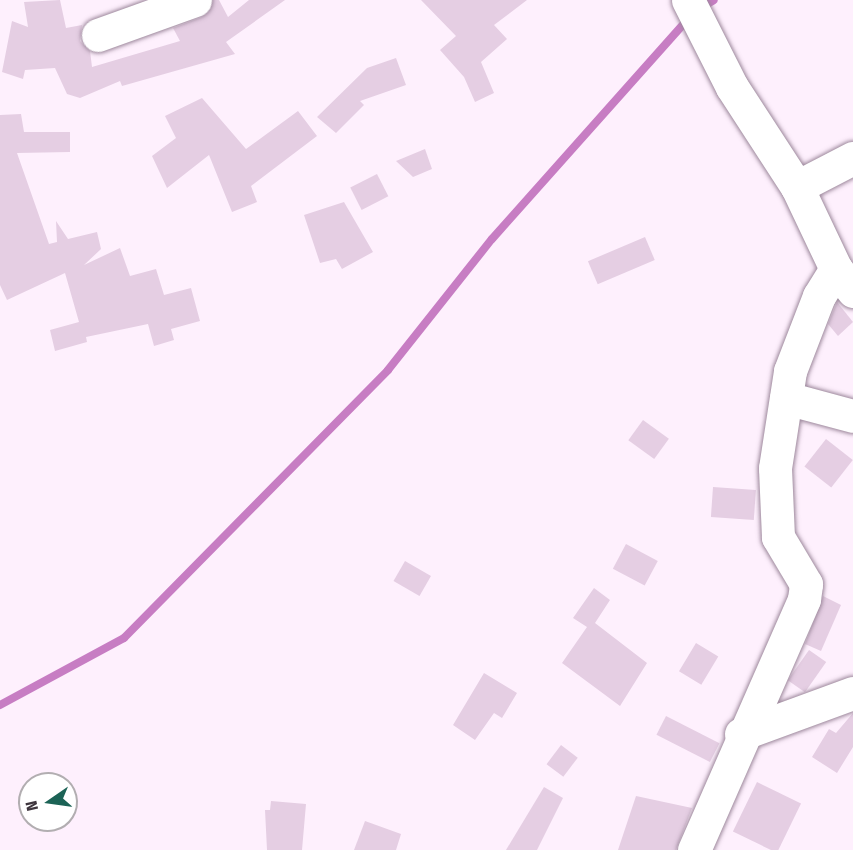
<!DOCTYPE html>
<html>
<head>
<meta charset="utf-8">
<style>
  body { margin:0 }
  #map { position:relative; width:853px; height:850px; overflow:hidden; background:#fef0fd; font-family:"Fira Sans Condensed",sans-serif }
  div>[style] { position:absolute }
  .stream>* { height:8px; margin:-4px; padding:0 4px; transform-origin:4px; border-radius:4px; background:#c77dc3 }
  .building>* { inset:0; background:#e5cee3; transform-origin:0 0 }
  .roads { filter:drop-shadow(0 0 2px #9d889c) drop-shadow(0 0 2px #9d889c) }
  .minor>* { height:33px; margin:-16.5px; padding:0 16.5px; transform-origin:16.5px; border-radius:16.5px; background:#fff }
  span { translate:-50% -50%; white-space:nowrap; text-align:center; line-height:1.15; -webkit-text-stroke:4.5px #fff; paint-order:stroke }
  .north { position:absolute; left:18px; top:772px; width:60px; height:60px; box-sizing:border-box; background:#fff; border:2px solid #b2aeb1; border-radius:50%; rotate:257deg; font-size:16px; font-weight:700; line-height:24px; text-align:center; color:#3e353d }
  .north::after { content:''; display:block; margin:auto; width:21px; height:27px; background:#1c6356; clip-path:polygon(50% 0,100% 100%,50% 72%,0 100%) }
</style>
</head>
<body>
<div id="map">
  <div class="stream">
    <div style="left:699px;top:9px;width:17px;rotate:-31deg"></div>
    <div style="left:0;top:705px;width:141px;rotate:-28.4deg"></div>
    <div style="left:124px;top:638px;width:376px;rotate:-45.4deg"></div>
    <div style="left:388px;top:370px;width:167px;rotate:-51.6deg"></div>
    <div style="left:492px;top:239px;width:296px;rotate:-48.3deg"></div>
  </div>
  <div class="building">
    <div style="clip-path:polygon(60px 0,66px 28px,82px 25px,80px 41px,90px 51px,92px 67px,180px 41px,173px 28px,202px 17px,213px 0,219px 0,228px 17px,249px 0,285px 0,226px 42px,235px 54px,122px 86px,120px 81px,80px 98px,67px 94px,55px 68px,25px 70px,23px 79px,2px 72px,12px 21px,28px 27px,24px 2px)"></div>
    <div style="clip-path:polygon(421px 0,527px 0,494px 25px,507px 39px,481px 62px,494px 93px,475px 102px,464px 77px,440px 50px,456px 36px)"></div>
    <div style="clip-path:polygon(396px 58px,406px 85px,360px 101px,364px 105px,336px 133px,317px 117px,367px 68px)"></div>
    <div style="clip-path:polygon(202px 98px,246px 149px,298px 111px,317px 136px,251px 186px,257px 202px,232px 212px,209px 155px,167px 188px,152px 156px,176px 138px,165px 116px)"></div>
    <div style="clip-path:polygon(21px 114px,24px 132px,70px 132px,70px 152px,17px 153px,49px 244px,57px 242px,56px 221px,68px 239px,97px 232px,101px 249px,84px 265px,120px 248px,130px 276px,156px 269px,164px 295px,191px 288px,200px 321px,171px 329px,174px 340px,154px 346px,148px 324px,86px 337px,87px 342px,55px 351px,50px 330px,79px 322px,65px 273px,7px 300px,0 285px,0 115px)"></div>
    <div style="clip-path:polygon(425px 149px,432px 169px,413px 177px,396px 161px)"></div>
    <div style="left:377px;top:174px;width:25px;height:30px;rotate:63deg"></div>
    <div style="clip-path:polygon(344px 202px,373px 252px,342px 269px,336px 259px,320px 263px,304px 215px)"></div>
    <div style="left:645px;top:237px;width:25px;height:62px;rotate:67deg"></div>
    <div style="clip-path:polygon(837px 302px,853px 322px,838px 336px,828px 324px)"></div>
    <div style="left:643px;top:420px;width:32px;height:25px;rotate:36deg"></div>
    <div style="left:826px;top:439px;width:34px;height:35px;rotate:38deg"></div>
    <div style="left:713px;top:487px;width:43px;height:30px;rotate:4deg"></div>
    <div style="left:626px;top:544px;width:36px;height:28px;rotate:28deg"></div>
    <div style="left:405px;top:561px;width:30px;height:23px;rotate:30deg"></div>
    <div style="clip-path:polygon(594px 588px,610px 600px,595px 623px,647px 663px,620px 706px,562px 663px,587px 627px,573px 618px)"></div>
    <div style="clip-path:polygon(823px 596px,841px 605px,821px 651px,805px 644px)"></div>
    <div style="left:696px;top:643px;width:26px;height:33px;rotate:31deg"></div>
    <div style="left:809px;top:650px;width:21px;height:37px;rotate:35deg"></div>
    <div style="clip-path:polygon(484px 673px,517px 693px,502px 718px,494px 713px,475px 740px,453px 725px)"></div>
    <div style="clip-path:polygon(853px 713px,853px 747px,837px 773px,812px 757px,829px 729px,836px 733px)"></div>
    <div style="left:666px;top:716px;width:60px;height:21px;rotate:27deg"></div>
    <div style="left:561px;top:745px;width:21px;height:24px;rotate:37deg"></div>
    <div style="left:757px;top:782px;width:49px;height:55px;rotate:26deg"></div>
    <div style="clip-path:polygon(544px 787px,563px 798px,537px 850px,506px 850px)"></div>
    <div style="clip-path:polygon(636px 796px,692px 808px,676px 850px,618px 850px)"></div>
    <div style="clip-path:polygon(271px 801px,306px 804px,302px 850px,267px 850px,265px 810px,270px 810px)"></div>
    <div style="clip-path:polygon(365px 821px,401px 834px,396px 850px,354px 850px)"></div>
  </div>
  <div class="roads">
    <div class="minor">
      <div style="left:688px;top:0;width:97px;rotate:63.2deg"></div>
      <div style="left:732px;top:87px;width:119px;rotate:57deg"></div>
      <div style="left:797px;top:187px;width:91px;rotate:64.6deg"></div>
      <div style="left:836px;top:269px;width:28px;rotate:52deg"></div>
      <div style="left:98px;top:35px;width:103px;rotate:-19.8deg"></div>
      <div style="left:797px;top:187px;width:63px;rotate:-27.4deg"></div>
      <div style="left:786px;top:398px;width:69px;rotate:15deg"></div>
      <div style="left:741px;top:734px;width:119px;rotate:-20.1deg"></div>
      <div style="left:694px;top:850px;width:274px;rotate:-66.3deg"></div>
      <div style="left:804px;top:599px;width:15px;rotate:-82deg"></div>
      <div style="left:806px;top:584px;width:55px;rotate:-120.8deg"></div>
      <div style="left:778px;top:537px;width:69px;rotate:-92.5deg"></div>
      <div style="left:775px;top:468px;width:98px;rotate:-81.2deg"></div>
      <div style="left:790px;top:371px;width:80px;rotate:-68.9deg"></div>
      <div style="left:819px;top:296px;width:32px;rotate:-58deg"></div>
    </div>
  </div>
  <div class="north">N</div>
</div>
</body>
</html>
